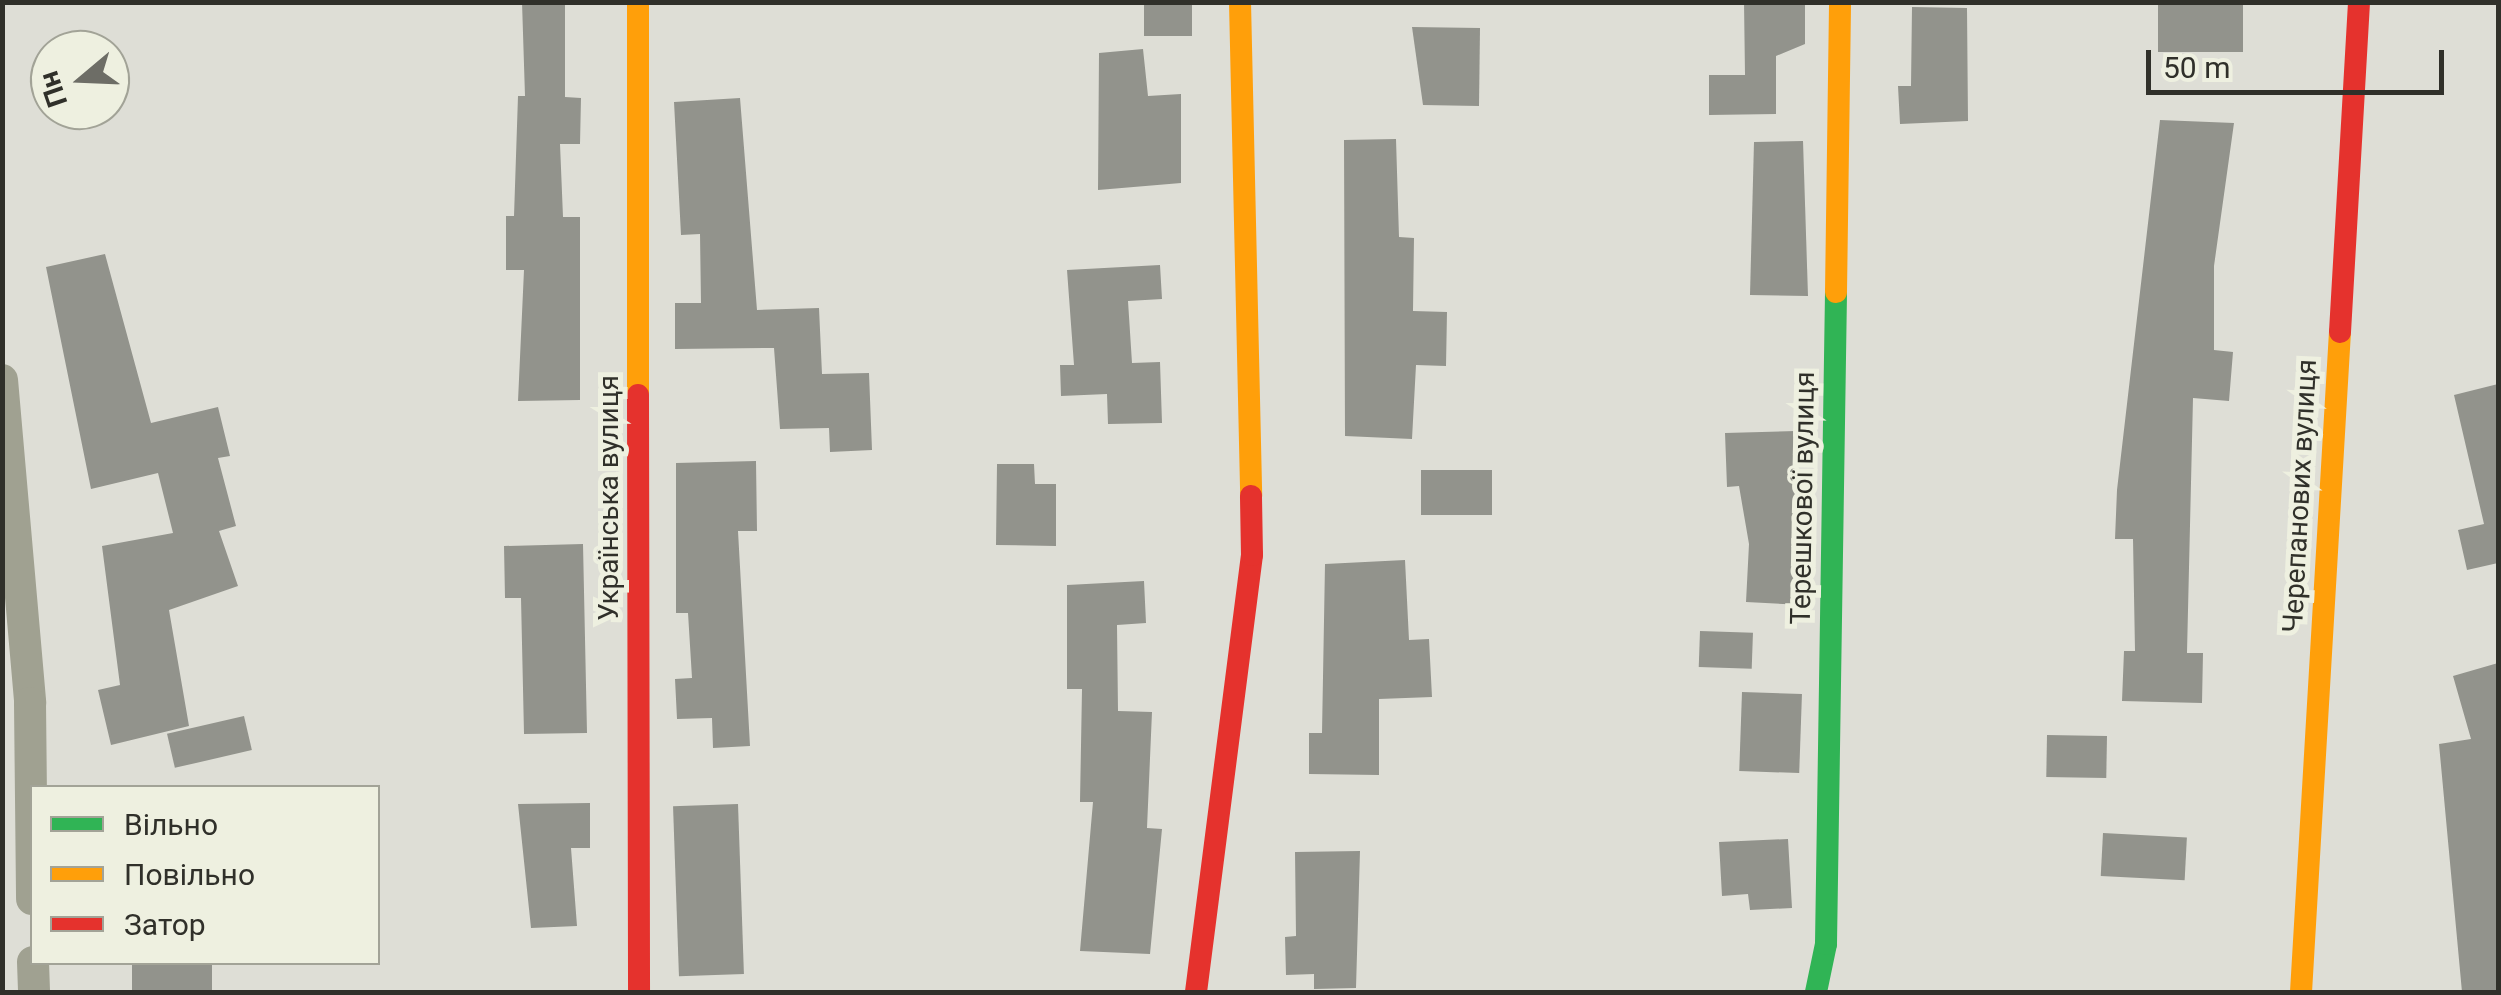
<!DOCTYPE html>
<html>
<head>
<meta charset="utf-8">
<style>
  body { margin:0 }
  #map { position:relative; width:2501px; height:995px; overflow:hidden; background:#deded6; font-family:Roboto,sans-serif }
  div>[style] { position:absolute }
  .building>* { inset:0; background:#92938c; transform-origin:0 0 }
  .street>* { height:32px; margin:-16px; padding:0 16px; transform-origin:16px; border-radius:16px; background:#a0a191 }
  .fast>* { height:22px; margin:-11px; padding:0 11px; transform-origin:11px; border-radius:11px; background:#30b455 }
  .slow>* { height:22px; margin:-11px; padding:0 11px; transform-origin:11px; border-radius:11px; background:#ff9f0a }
  .jam>* { height:22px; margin:-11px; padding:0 11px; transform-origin:11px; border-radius:11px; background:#e5322d }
  span { translate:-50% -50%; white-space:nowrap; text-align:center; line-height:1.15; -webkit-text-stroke:10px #eef0e0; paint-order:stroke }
  .street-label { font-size:28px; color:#30302a }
  .frame { position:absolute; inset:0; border:5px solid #30302a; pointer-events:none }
  .legend { position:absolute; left:30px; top:785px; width:350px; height:180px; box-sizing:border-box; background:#eef0e0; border:2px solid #a2a397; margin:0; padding:12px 18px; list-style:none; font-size:30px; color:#30302a }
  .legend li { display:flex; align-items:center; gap:20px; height:50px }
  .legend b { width:50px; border:2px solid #a2a397 }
  .north { position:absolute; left:30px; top:30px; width:100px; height:100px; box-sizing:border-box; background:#eef0e0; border:2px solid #a2a397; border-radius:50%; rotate:251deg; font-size:28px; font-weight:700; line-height:40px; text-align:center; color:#30302a }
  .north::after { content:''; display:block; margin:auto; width:35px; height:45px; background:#6d6d66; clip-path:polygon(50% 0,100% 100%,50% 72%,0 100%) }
  .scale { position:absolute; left:2146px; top:50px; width:298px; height:45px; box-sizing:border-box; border:5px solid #30302a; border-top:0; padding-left:12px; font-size:30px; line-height:35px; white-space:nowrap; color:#30302a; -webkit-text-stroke:8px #eef0e0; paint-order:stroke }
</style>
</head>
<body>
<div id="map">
  <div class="building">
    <div style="clip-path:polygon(522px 2px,565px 2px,565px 97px,581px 98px,580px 144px,560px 144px,563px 217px,580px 217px,580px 400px,518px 401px,524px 270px,506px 270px,506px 216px,514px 216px,518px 96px,525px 96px)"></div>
    <div style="left:1144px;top:2px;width:48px;height:34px"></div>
    <div style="clip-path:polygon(1744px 2px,1805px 2px,1805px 44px,1776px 56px,1776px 114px,1709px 115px,1709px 75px,1745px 75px)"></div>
    <div style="left:2158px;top:2px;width:85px;height:50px"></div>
    <div style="clip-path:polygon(1912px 7px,1967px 8px,1968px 121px,1900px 124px,1898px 86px,1911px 86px)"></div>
    <div style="clip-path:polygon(1412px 27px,1480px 28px,1479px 106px,1423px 105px)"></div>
    <div style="clip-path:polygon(1143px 49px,1148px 96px,1181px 94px,1181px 183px,1098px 190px,1099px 53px)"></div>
    <div style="clip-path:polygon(740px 98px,757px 310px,819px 308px,822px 374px,869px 373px,872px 450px,830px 452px,829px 428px,780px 429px,774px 348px,675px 349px,675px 303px,701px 303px,700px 234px,681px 235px,674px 102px)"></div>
    <div style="clip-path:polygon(2160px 120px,2234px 123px,2214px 266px,2214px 350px,2233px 352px,2229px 401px,2193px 398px,2187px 653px,2203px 653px,2202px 703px,2122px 701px,2124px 651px,2135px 651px,2133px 539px,2115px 539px,2117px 490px)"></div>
    <div style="clip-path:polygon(1396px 139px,1399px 237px,1414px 238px,1413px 311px,1447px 312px,1446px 366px,1416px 365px,1412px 439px,1345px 436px,1344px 140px)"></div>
    <div style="clip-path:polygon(1803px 141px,1808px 296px,1750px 295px,1754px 142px)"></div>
    <div style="clip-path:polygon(105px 254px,151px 423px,218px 407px,230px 456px,218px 458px,236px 526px,219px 531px,238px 586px,169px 610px,189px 726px,111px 745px,98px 690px,120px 685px,102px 546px,173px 533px,158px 473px,91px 489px,46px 267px)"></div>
    <div style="clip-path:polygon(1160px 265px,1162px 299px,1128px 301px,1132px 363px,1160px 362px,1162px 423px,1108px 424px,1107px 394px,1061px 396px,1060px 365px,1074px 365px,1067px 270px)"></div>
    <div style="clip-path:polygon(2498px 384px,2498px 563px,2467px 570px,2458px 530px,2484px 524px,2454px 395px)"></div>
    <div style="clip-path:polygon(1796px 431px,1803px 605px,1746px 602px,1749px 544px,1739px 486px,1727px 487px,1725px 433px)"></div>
    <div style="clip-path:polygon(756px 461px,757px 531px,738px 531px,750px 746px,713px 748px,712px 718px,677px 719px,675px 679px,692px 678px,688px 613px,676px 613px,676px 463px)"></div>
    <div style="clip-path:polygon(997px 464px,1034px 464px,1035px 484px,1056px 484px,1056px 546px,996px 545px)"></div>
    <div style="left:1421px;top:470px;width:71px;height:45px"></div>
    <div style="clip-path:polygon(583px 544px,587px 733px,524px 734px,521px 598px,505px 598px,504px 546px)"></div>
    <div style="clip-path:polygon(1405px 560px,1409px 640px,1429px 639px,1432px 697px,1379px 699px,1379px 775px,1309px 774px,1309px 733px,1322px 733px,1325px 564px)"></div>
    <div style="clip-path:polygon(1144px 581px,1146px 623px,1117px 625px,1118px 711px,1152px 712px,1147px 828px,1162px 829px,1150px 954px,1080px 951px,1093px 802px,1080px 802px,1082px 689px,1067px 689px,1067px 585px)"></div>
    <div style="left:1700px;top:631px;width:53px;height:36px;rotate:2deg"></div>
    <div style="clip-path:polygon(2498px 663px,2498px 992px,2462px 992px,2439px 744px,2471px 739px,2453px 676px)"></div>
    <div style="left:1742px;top:692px;width:60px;height:79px;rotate:2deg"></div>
    <div style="left:244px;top:716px;width:35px;height:79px;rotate:77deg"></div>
    <div style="left:2047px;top:735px;width:60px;height:42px;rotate:1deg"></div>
    <div style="clip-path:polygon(590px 803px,590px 848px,571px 848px,577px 926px,531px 928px,518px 804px)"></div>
    <div style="left:738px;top:804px;width:170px;height:65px;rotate:88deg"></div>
    <div style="left:2103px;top:833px;width:84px;height:43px;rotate:3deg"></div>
    <div style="clip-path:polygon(1788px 839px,1792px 908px,1750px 910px,1748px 894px,1722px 896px,1719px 842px)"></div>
    <div style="clip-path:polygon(1360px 851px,1356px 988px,1314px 989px,1314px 974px,1286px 975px,1285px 937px,1296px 936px,1295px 852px)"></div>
    <div style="left:132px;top:962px;width:80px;height:30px"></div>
  </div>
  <div class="street">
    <div style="left:2px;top:380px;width:324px;rotate:85deg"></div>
    <div style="left:30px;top:703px;width:196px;rotate:89.4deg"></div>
    <div style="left:33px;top:962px;width:30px;rotate:88deg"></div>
  </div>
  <div class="fast">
    <div style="left:1816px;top:992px;width:49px;rotate:-78.2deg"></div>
    <div style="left:1826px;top:944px;width:652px;rotate:-89.12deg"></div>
  </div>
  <div class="slow">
    <div style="left:638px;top:2px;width:393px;rotate:90deg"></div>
    <div style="left:1240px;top:2px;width:494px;rotate:88.7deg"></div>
    <div style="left:1836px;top:292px;width:290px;rotate:-89.2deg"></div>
    <div style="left:2301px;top:992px;width:661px;rotate:-86.62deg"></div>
  </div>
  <div class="jam">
    <div style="left:2340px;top:332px;width:331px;rotate:-86.7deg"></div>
    <div style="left:638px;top:395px;width:597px;rotate:89.9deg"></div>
    <div style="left:1196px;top:992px;width:441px;rotate:-82.7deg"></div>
    <div style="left:1252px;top:555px;width:59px;rotate:-91deg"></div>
  </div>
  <div class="street-label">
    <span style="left:2300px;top:496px;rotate:-87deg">Черепанових вулиця</span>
    <span style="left:609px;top:498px;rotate:-90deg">Українська вулиця</span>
    <span style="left:1803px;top:498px;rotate:-89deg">Терешкової вулиця</span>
  </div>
  <div class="frame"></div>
  <ul class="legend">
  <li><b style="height:12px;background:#30b455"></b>Вільно</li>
  <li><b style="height:12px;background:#ff9f0a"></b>Повільно</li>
  <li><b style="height:12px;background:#e5322d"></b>Затор</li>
  </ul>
  <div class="north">Пн</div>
  <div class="scale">50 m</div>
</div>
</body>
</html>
